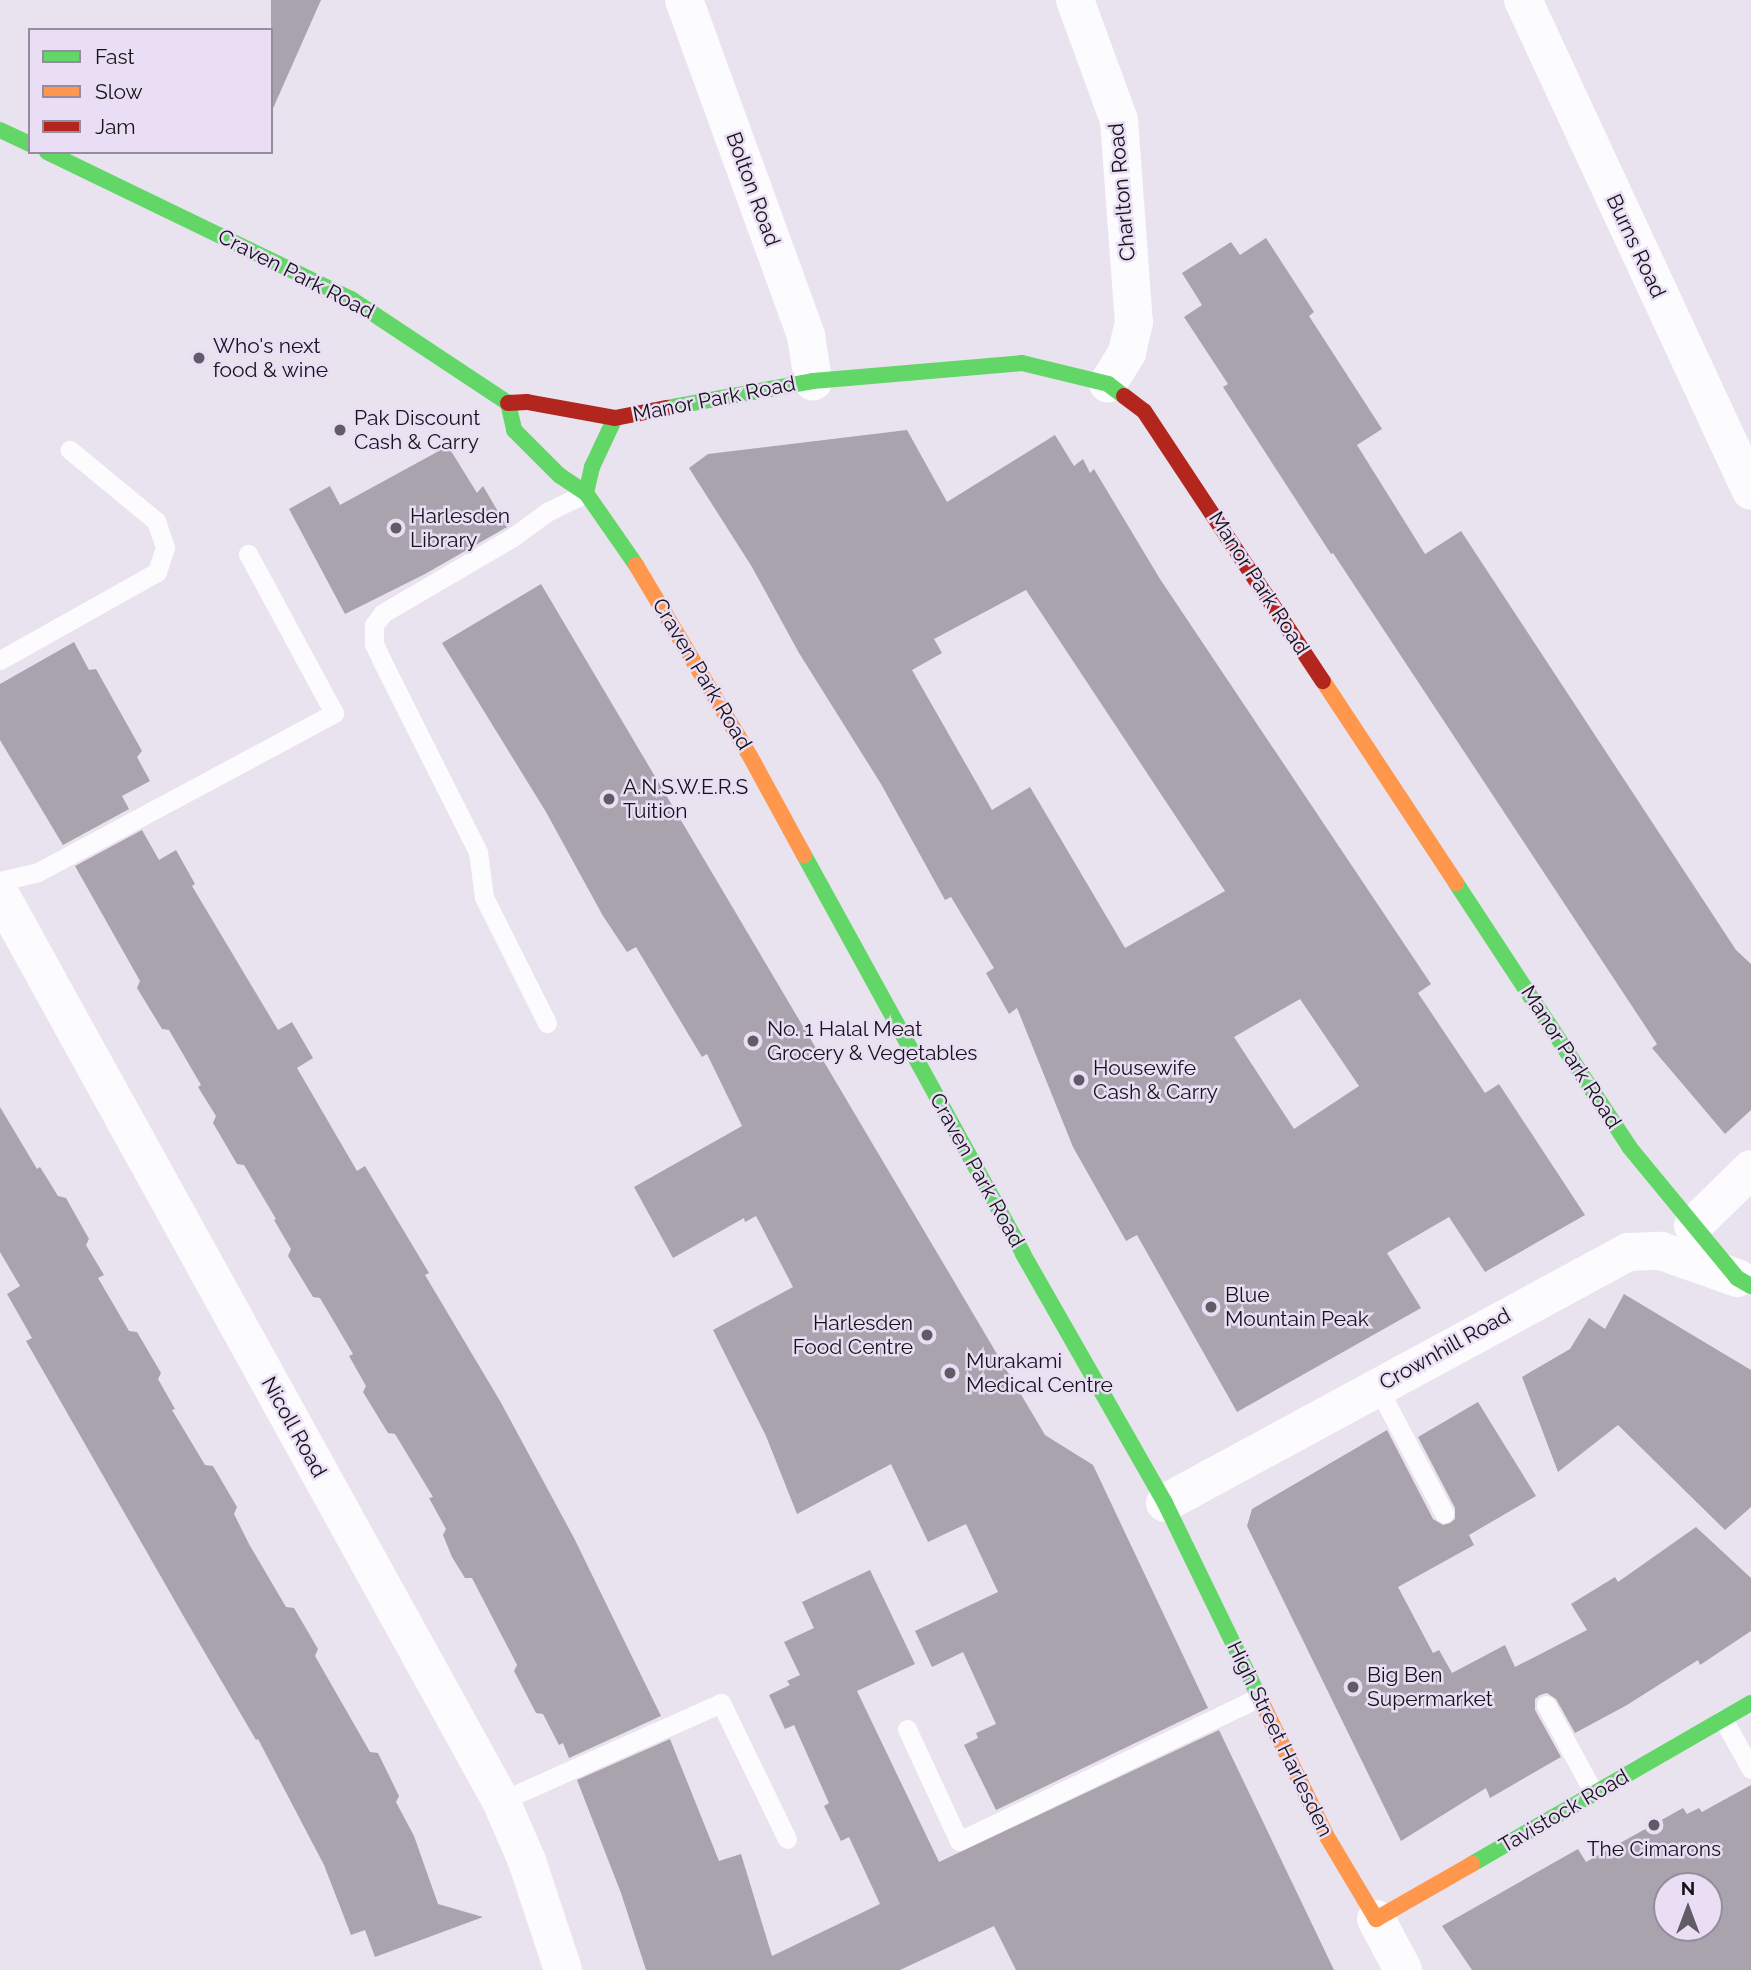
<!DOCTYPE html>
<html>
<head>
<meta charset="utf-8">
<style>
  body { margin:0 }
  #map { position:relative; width:1751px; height:1970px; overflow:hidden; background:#e9e3ef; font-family:Raleway,sans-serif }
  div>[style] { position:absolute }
  .building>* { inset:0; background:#a8a3ac }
  .lane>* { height:19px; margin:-9.5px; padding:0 9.5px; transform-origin:9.5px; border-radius:9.5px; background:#fcfbfd }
  .street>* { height:38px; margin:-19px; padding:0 19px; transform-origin:19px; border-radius:19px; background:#fcfbfd }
  .fast>* { height:16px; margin:-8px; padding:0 8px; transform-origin:8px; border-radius:8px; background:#63d668 }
  .slow>* { height:16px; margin:-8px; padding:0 8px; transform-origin:8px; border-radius:8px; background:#ff974d }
  .jam>* { height:16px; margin:-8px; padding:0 8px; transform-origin:8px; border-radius:8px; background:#b3261e }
  .dots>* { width:19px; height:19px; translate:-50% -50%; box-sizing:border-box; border:4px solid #e9def4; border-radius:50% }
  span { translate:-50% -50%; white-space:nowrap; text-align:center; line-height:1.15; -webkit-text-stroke:5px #e9def4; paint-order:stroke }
  .street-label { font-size:21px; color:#16121a }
  .poi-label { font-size:21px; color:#16121a }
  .left { translate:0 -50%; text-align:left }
  .right { translate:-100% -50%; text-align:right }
  .legend { position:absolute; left:28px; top:28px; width:245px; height:126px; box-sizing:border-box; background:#e9def4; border:2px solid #958c9d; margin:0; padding:9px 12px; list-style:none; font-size:21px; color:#16121a }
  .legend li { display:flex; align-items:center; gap:14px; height:35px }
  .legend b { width:35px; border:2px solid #958c9d }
  .north { position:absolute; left:1653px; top:1872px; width:70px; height:70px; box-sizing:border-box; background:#e9def4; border:2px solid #958c9d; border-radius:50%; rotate:0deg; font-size:19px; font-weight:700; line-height:28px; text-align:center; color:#16121a }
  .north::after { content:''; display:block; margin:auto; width:24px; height:32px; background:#605b65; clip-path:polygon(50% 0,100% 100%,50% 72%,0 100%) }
</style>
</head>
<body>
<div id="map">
  <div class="building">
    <div style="clip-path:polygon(271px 0,321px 0,271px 113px)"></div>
    <div style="clip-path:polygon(1266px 238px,1314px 312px,1309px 316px,1382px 429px,1357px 445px,1425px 554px,1461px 531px,1736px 950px,1751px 964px,1751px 1110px,1725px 1134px,1652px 1048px,1657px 1044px,1333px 553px,1331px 554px,1223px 387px,1228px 384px,1184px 317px,1202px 305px,1182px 273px,1231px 242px,1240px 255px)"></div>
    <div style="clip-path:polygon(evenodd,907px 430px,947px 502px,1055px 435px,1074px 466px,1083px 459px,1090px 473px,1094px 469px,1160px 579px,1431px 984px,1418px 993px,1485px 1093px,1499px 1084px,1585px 1215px,1485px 1272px,1449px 1217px,1387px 1253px,1421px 1308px,1237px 1412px,1137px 1235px,1126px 1241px,1073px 1147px,1017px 1008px,1009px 1014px,986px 973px,994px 968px,951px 897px,945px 900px,881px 784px,799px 653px,752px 567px,689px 468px,708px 454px,907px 430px,1026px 590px,1225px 891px,1125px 948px,1030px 787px,992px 810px,912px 670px,942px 653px,934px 639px,1026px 590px,907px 430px,1300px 999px,1359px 1086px,1294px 1129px,1234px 1037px,1300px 999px)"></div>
    <div style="clip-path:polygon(448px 446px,477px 493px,483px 486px,507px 527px,425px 574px,345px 614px,289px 509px,330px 486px,340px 505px)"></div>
    <div style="clip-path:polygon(541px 584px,1045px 1435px,1093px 1465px,1208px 1708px,996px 1810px,964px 1745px,978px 1738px,976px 1733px,996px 1724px,963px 1652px,932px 1667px,915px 1631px,998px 1592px,966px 1524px,928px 1542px,891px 1464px,797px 1514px,766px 1436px,713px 1330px,793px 1287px,756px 1216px,745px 1222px,744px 1218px,673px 1258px,634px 1187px,742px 1126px,707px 1054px,702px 1057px,636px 947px,627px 952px,603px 916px,546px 812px,442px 643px)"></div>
    <div style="clip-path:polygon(74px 642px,89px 670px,96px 669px,142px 751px,137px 757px,150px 781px,122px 796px,129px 809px,63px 845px,0 740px,0 684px)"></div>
    <div style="clip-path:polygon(142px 830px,159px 860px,176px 850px,195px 884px,192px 886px,278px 1030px,292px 1022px,313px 1058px,297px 1068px,357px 1171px,365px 1166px,429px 1273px,425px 1275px,500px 1401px,574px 1538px,661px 1716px,569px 1758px,563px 1743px,559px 1745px,543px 1714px,536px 1713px,514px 1671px,517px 1665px,472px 1578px,465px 1578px,452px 1557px,443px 1535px,446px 1529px,429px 1498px,433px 1497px,395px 1434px,388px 1433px,363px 1392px,366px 1386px,349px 1356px,353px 1354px,320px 1298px,313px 1297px,288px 1256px,291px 1249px,274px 1220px,276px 1219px,244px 1165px,237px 1164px,213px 1123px,216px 1116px,198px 1087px,201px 1085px,169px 1030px,162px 1029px,137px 988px,140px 981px,75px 866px)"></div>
    <div style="clip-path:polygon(0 1107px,37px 1169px,40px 1167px,58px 1196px,66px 1198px,89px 1239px,86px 1245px,104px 1275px,98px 1278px,129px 1331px,137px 1332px,161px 1373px,158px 1379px,175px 1409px,172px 1410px,205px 1465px,213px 1466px,237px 1507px,234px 1514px,249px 1544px,286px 1607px,294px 1608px,318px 1649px,315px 1656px,370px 1752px,378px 1753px,399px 1796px,396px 1802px,414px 1836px,438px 1904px,483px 1917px,375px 1957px,365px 1930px,351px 1935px,324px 1865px,258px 1739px,256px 1740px,184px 1617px,26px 1341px,32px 1338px,7px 1294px,20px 1286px,0 1252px)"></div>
    <div style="clip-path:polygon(1624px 1294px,1751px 1370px,1751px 1507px,1725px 1530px,1618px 1425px,1558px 1472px,1522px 1377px,1570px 1349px,1589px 1318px,1605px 1329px)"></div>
    <div style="clip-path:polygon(1478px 1402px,1536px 1496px,1469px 1535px,1474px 1545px,1398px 1587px,1433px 1653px,1439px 1650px,1452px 1673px,1505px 1645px,1515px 1667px,1587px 1630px,1571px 1604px,1615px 1577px,1618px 1582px,1696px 1527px,1751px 1578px,1751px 1631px,1700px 1665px,1698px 1660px,1627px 1705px,1575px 1733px,1556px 1699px,1547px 1693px,1540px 1695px,1535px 1699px,1535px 1710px,1561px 1757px,1490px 1798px,1486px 1788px,1401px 1841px,1247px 1526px,1252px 1509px,1387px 1430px,1433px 1519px,1443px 1525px,1450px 1523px,1455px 1519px,1455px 1508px,1418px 1437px)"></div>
    <div style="clip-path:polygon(870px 1570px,915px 1664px,857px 1691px,939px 1862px,1219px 1730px,1334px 1970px,1016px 1970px,994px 1926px,900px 1970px,646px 1970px,621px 1893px,577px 1780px,670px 1739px,719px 1861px,741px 1854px,772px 1956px,880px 1904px,849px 1837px,841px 1841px,824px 1806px,829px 1803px,794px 1725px,785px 1729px,769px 1695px,790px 1685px,787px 1681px,800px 1675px,784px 1642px,814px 1628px,802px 1602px)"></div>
    <div style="clip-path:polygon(evenodd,1751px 1785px,1751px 1970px,1472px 1970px,1442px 1926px,1578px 1849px,1586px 1862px,1683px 1808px,1687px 1814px,1699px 1808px,1702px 1812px,1751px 1785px,1667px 1886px,1709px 1886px,1709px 1928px,1667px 1928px,1667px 1886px)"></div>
  </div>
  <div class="lane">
    <div style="left:0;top:660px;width:180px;rotate:-29.3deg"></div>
    <div style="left:157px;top:572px;width:26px;rotate:-72deg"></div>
    <div style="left:165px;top:547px;width:28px;rotate:-109deg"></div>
    <div style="left:156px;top:521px;width:112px;rotate:-140.5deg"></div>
    <div style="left:0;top:881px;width:39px;rotate:-13deg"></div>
    <div style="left:38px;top:872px;width:336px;rotate:-28.2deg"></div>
    <div style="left:334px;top:713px;width:181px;rotate:-118.4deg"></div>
    <div style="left:547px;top:1023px;width:141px;rotate:-116.6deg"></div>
    <div style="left:484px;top:897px;width:45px;rotate:-97.6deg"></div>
    <div style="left:478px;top:852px;width:214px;rotate:-116.7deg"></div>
    <div style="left:382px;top:661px;width:19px;rotate:-115deg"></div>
    <div style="left:374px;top:644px;width:19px;rotate:-90deg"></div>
    <div style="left:374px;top:625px;width:15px;rotate:-53deg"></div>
    <div style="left:383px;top:613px;width:151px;rotate:-30.3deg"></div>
    <div style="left:513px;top:537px;width:42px;rotate:-36.3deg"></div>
    <div style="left:547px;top:512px;width:43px;rotate:-26deg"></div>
    <div style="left:1377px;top:1386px;width:144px;rotate:62.2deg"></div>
    <div style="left:1546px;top:1705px;width:100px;rotate:61.4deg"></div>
    <div style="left:1723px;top:1719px;width:57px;rotate:60.8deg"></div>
    <div style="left:907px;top:1729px;width:123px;rotate:65.1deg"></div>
    <div style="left:959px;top:1841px;width:333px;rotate:-25.6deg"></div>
    <div style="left:501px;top:1801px;width:241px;rotate:-24deg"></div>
    <div style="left:721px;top:1703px;width:151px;rotate:64.1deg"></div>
  </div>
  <div class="street">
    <div style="left:684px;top:0;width:357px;rotate:70deg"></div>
    <div style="left:806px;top:335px;width:47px;rotate:81.3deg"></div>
    <div style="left:1075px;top:0;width:128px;rotate:69.9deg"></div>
    <div style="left:1119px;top:120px;width:203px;rotate:85.8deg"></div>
    <div style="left:1134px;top:322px;width:32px;rotate:103deg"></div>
    <div style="left:1127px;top:353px;width:36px;rotate:122deg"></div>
    <div style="left:1523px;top:0;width:541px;rotate:65.09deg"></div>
    <div style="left:0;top:894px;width:1036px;rotate:61.09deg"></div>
    <div style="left:501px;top:1801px;width:65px;rotate:66.6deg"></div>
    <div style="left:527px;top:1861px;width:115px;rotate:71.7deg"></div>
    <div style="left:1693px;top:1226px;width:81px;rotate:-44.5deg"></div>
    <div style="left:1165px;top:1503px;width:527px;rotate:-28.46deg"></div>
    <div style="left:1628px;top:1252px;width:33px;rotate:-2deg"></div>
    <div style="left:1661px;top:1251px;width:81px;rotate:19.6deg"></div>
    <div style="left:1376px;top:1919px;width:58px;rotate:62.1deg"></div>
  </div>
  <div class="fast">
    <div style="left:0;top:130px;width:33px;rotate:25deg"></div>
    <div style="left:47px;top:152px;width:338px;rotate:25.8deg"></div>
    <div style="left:351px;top:299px;width:188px;rotate:33.5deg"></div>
    <div style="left:508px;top:403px;width:28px;rotate:77deg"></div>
    <div style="left:514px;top:430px;width:64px;rotate:45deg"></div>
    <div style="left:559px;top:475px;width:32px;rotate:34deg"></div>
    <div style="left:586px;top:493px;width:88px;rotate:55.2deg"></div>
    <div style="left:666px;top:408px;width:149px;rotate:-10.4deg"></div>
    <div style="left:813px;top:381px;width:210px;rotate:-4.9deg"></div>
    <div style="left:1022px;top:363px;width:89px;rotate:13.7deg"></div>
    <div style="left:1108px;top:384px;width:20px;rotate:37deg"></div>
    <div style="left:586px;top:493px;width:27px;rotate:-77deg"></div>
    <div style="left:592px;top:467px;width:54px;rotate:-64.9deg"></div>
    <div style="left:804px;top:855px;width:455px;rotate:61.2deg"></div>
    <div style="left:1023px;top:1254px;width:287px;rotate:60.3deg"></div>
    <div style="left:1165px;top:1503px;width:222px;rotate:64.1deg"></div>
    <div style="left:1456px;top:883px;width:317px;rotate:56.7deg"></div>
    <div style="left:1630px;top:1148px;width:168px;rotate:50.5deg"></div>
    <div style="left:1737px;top:1278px;width:16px;rotate:30deg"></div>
    <div style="left:1472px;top:1864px;width:322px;rotate:-30deg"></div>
  </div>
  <div class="slow">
    <div style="left:636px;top:565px;width:222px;rotate:59.2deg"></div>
    <div style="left:750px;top:756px;width:113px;rotate:61.4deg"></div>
    <div style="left:1323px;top:681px;width:242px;rotate:56.6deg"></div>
    <div style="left:1262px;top:1703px;width:147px;rotate:64.1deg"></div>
    <div style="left:1326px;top:1835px;width:98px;rotate:59.2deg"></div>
    <div style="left:1376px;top:1919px;width:111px;rotate:-29.8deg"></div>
  </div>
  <div class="jam">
    <div style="left:1124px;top:396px;width:25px;rotate:37deg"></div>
    <div style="left:1144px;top:411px;width:324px;rotate:56.5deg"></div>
    <div style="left:508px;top:403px;width:19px;rotate:-3deg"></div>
    <div style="left:527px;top:402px;width:89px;rotate:10.3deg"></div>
    <div style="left:615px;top:418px;width:52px;rotate:-11.1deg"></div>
  </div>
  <div class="dots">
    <div style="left:199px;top:358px;background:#605b65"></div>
    <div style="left:340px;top:430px;background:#605b65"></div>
    <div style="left:396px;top:528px;background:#605b65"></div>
    <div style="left:609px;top:799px;background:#605b65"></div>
    <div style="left:753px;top:1041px;background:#605b65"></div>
    <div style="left:1079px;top:1080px;background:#605b65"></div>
    <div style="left:1211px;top:1307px;background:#605b65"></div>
    <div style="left:927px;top:1335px;background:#605b65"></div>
    <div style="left:950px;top:1373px;background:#605b65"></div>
    <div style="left:1353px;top:1687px;background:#605b65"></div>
    <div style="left:1654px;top:1825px;background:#605b65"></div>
  </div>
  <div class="street-label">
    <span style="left:753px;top:189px;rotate:70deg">Bolton Road</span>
    <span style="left:1122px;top:192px;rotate:-95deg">Charlton Road</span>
    <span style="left:1636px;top:246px;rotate:65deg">Burns Road</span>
    <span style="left:296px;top:274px;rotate:27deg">Craven Park Road</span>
    <span style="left:714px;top:399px;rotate:-11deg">Manor Park Road</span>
    <span style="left:1259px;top:583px;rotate:57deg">Manor Park Road</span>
    <span style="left:702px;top:674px;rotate:59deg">Craven Park Road</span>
    <span style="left:1571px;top:1057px;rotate:57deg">Manor Park Road</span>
    <span style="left:977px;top:1170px;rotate:61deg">Craven Park Road</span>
    <span style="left:1445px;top:1349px;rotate:-29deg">Crownhill Road</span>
    <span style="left:294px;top:1427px;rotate:61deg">Nicoll Road</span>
    <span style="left:1280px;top:1739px;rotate:64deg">High Street Harlesden</span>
    <span style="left:1564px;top:1811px;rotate:-30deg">Tavistock Road</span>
  </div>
  <div class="poi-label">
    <span class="left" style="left:213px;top:358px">Who's next<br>food &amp; wine</span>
    <span class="left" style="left:354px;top:430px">Pak Discount<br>Cash &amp; Carry</span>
    <span class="left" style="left:410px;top:528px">Harlesden<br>Library</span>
    <span class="left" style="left:623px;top:799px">A.N.S.W.E.R.S<br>Tuition</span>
    <span class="left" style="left:767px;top:1041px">No. 1 Halal Meat<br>Grocery &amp; Vegetables</span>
    <span class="left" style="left:1093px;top:1080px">Housewife<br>Cash &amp; Carry</span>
    <span class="left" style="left:1225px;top:1307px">Blue<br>Mountain Peak</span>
    <span class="right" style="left:913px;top:1335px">Harlesden<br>Food Centre</span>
    <span class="left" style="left:966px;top:1373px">Murakami<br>Medical Centre</span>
    <span class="left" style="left:1367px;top:1687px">Big Ben<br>Supermarket</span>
    <span style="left:1654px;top:1849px">The Cimarons</span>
  </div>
  <ul class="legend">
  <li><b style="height:9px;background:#63d668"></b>Fast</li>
  <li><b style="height:9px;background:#ff974d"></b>Slow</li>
  <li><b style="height:9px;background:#b3261e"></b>Jam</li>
  </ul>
  <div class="north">N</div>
</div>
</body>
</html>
